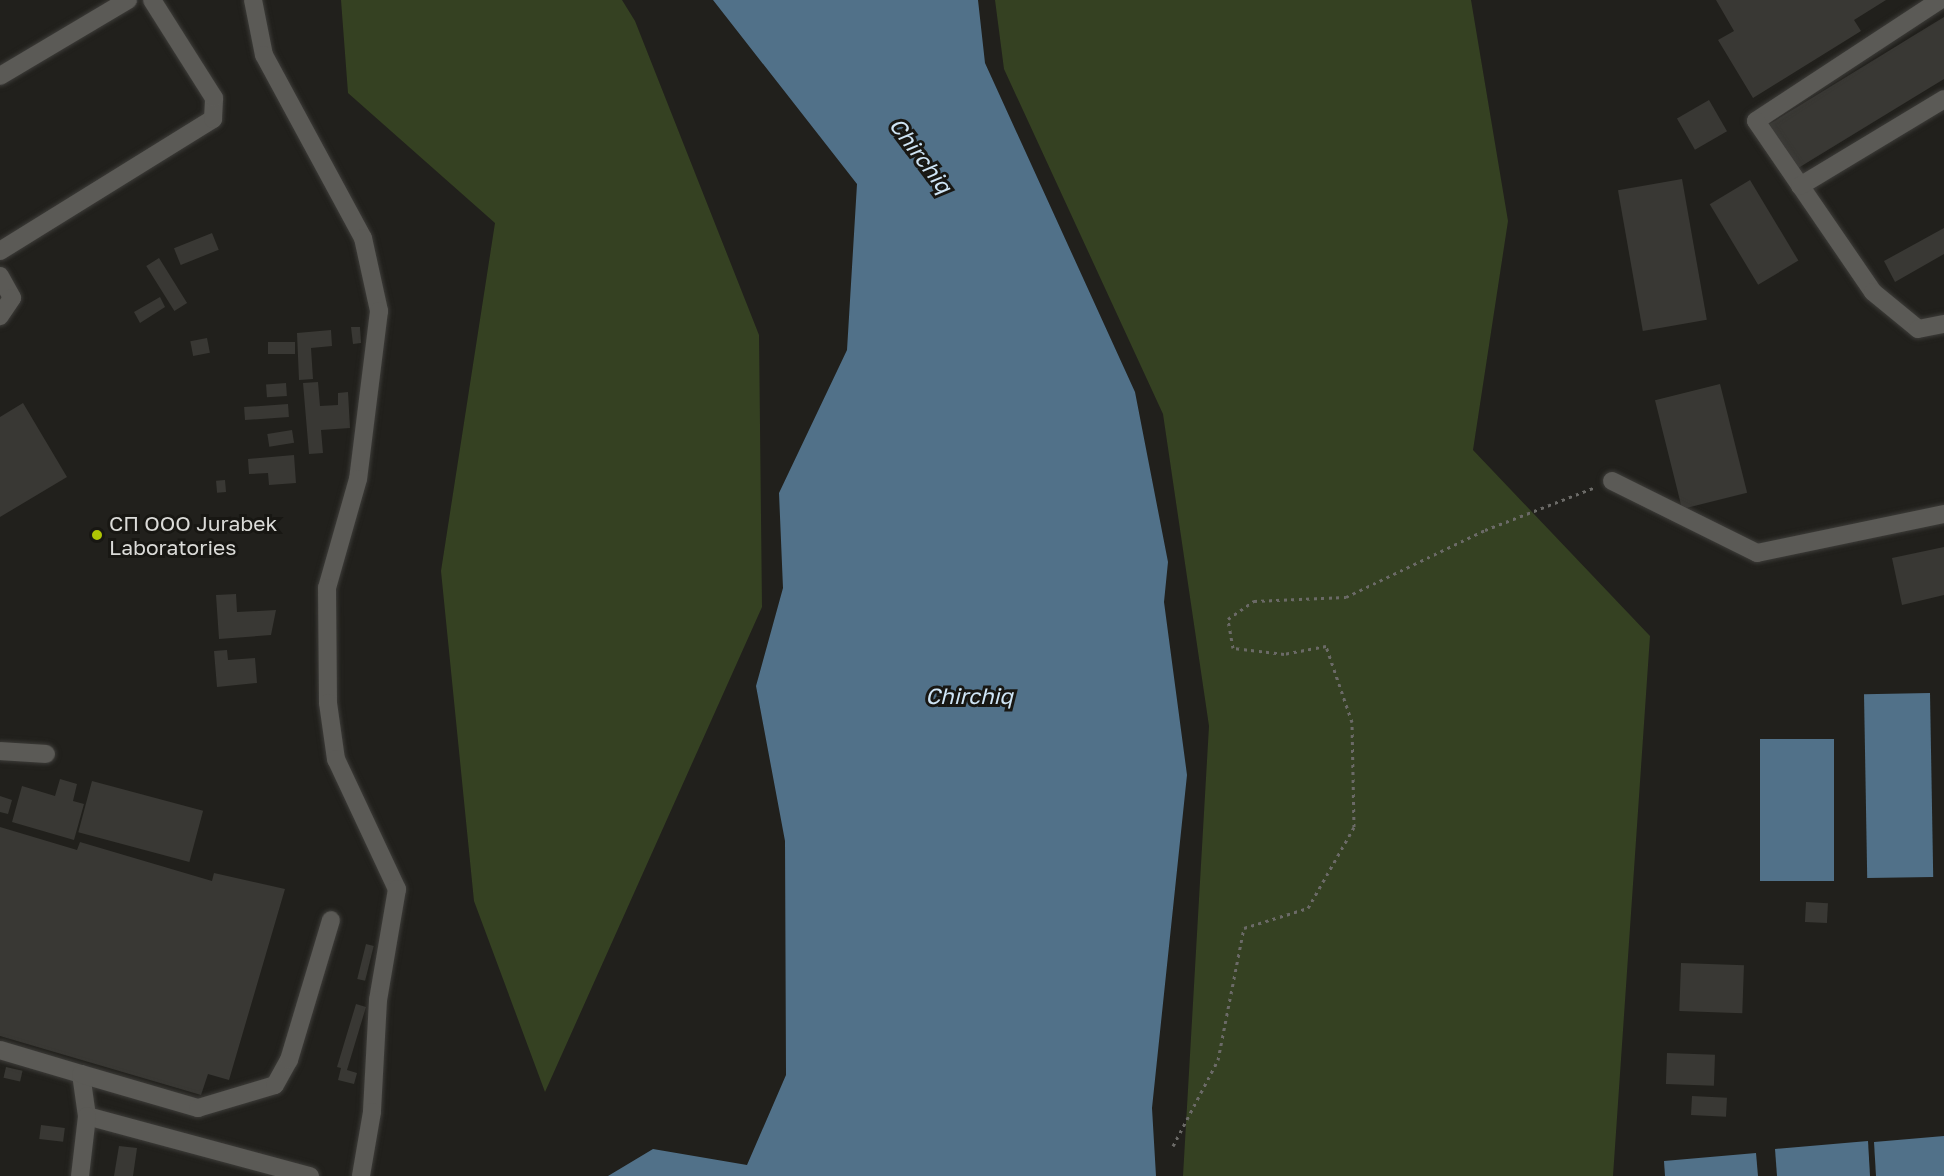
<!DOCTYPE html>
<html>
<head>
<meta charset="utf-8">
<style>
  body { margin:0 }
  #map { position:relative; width:1944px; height:1176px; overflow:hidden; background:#21201c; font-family:"Golos Text",sans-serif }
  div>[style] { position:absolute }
  .green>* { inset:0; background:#354122 }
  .water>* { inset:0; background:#517189; transform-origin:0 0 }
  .building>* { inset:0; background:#393834; transform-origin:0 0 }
  .path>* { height:3px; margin-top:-1.5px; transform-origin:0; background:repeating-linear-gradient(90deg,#6b6a67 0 3px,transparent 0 7.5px) }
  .roads { filter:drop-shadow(0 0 2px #3d3c39) drop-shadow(0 0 2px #3d3c39) }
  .minor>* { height:18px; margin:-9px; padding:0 9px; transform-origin:9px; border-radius:9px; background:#5b5a56 }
  .dots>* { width:16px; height:16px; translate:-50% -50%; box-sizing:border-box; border:3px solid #181713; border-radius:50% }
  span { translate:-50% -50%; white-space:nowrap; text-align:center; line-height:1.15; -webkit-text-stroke:6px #181713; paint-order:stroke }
  .poi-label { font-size:21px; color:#dbdbd8 }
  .left { translate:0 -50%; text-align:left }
  .water-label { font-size:22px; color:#cfe5f6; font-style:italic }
</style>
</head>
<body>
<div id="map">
  <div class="green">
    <div style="clip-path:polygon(341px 0,622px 0,635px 21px,759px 335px,762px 607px,545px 1092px,474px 901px,441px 571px,495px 223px,348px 93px)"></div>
    <div style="clip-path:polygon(995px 0,1471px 0,1508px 221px,1473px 450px,1650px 636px,1613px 1176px,1183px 1176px,1209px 726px,1163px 414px,1004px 69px)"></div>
  </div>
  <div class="water">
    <div style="clip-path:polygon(713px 0,978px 0,985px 63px,1135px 392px,1168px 562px,1164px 602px,1187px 775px,1152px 1108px,1156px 1176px,608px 1176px,653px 1149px,747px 1165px,786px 1075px,785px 841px,756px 686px,783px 588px,779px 493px,847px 350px,857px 184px)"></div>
    <div style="left:1930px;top:693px;width:184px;height:66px;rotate:89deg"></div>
    <div style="left:1760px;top:739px;width:74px;height:142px"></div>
    <div style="clip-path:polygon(1944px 1136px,1944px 1176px,1876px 1176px,1874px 1142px)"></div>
    <div style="clip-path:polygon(1868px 1141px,1870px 1176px,1777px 1176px,1775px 1149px)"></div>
    <div style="clip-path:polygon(1756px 1153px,1758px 1176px,1665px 1176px,1664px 1161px)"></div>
  </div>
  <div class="building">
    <div style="clip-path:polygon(1716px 0,1886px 0,1854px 20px,1861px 31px,1753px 98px,1718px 40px,1734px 31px)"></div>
    <div style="clip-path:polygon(1944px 17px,1944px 79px,1795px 170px,1768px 125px)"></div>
    <div style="left:1709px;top:100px;width:36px;height:37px;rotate:60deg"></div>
    <div style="left:1682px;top:179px;width:143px;height:65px;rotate:80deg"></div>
    <div style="left:1750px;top:180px;width:94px;height:47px;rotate:59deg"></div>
    <div style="clip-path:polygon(1944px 228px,1944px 254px,1895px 282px,1884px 261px)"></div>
    <div style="left:212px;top:233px;width:18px;height:41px;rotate:68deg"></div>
    <div style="left:159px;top:258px;width:53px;height:15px;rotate:58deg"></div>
    <div style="clip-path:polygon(160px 297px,165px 307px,140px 323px,134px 312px)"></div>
    <div style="clip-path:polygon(351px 327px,360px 327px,361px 343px,353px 344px)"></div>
    <div style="clip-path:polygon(331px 330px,332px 346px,311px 348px,313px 379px,299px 380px,297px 333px)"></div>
    <div style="left:207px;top:338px;width:15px;height:17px;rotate:79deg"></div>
    <div style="left:295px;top:342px;width:12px;height:27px;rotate:90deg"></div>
    <div style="clip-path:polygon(318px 382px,320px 406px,338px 405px,338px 393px,348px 392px,350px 428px,321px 430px,323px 453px,309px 454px,303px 383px)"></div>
    <div style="left:286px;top:383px;width:13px;height:20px;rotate:86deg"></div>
    <div style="left:1720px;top:384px;width:112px;height:67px;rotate:76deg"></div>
    <div style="clip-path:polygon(23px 403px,67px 477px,0 517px,0 417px)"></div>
    <div style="left:288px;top:404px;width:13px;height:44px;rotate:86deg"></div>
    <div style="left:292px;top:430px;width:13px;height:25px;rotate:81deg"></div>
    <div style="clip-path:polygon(294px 455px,296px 483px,269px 485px,268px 473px,249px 474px,248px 459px)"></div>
    <div style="left:225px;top:480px;width:12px;height:9px;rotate:85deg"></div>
    <div style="clip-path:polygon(1944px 547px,1944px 595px,1902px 605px,1892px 558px)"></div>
    <div style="clip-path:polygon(236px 594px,237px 612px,276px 610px,271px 635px,219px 639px,216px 595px)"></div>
    <div style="clip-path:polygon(227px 650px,228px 660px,255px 658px,257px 683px,217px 687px,214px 651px)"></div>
    <div style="clip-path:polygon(60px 779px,77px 784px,73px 801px,84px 804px,74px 840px,12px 822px,22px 786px,55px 796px)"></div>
    <div style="left:92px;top:781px;width:115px;height:53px;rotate:15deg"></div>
    <div style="clip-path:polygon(0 796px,12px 800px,8px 814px,0 812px)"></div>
    <div style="clip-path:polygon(0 827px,77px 850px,80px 842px,212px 881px,214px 873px,285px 889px,229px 1080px,208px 1074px,201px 1095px,0 1036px)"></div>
    <div style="left:1806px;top:902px;width:22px;height:20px;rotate:3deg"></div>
    <div style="left:366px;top:944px;width:8px;height:36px;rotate:14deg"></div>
    <div style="left:1681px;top:963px;width:63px;height:48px;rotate:2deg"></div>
    <div style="clip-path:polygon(356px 1004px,366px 1007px,347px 1070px,357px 1073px,354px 1084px,338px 1080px,341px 1068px,337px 1067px)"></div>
    <div style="left:1667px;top:1053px;width:48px;height:31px;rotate:2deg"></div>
    <div style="left:6px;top:1067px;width:17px;height:11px;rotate:13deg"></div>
    <div style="left:1692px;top:1096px;width:35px;height:19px;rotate:3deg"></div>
    <div style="left:41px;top:1125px;width:24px;height:14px;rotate:7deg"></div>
    <div style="clip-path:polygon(119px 1146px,137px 1148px,133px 1176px,114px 1176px)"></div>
  </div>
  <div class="path">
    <div style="left:1173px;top:1146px;width:97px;rotate:-62.4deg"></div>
    <div style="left:1218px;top:1060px;width:135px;rotate:-78.9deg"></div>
    <div style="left:1244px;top:928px;width:67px;rotate:-17.4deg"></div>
    <div style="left:1308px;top:908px;width:93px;rotate:-60.4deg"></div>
    <div style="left:1354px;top:827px;width:105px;rotate:-91.1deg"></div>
    <div style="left:1352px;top:722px;width:80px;rotate:-108.9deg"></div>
    <div style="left:1326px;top:646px;width:43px;rotate:169.2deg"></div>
    <div style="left:1284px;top:654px;width:51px;rotate:-173.3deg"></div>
    <div style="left:1233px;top:648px;width:29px;rotate:-100deg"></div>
    <div style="left:1228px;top:619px;width:32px;rotate:-35deg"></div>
    <div style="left:1254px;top:601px;width:92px;rotate:-2.5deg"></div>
    <div style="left:1346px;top:597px;width:154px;rotate:-25.7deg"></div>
    <div style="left:1485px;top:530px;width:119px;rotate:-21.2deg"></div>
  </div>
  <div class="roads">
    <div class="minor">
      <div style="left:253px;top:0;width:56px;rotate:78.7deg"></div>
      <div style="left:264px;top:55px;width:208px;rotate:61.6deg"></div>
      <div style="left:363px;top:238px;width:75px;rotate:77.6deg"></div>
      <div style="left:379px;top:311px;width:169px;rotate:97.1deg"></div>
      <div style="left:358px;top:479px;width:113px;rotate:105.9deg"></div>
      <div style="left:327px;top:588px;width:115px;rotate:89.5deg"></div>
      <div style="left:328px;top:703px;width:57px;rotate:81.9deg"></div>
      <div style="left:336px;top:759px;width:144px;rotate:64.9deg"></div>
      <div style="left:397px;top:889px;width:113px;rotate:99.7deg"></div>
      <div style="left:378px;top:1000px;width:112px;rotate:93.1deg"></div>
      <div style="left:372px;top:1112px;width:65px;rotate:99.8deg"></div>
      <div style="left:1940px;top:0;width:220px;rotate:146.7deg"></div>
      <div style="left:1756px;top:121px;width:207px;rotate:55.6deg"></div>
      <div style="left:1873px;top:292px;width:58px;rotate:39.4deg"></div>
      <div style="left:1918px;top:329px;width:26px;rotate:-11deg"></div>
      <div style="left:0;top:76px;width:149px;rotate:-30.7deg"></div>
      <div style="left:1800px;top:186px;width:168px;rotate:-31.1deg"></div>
      <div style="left:0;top:251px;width:251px;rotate:-31.8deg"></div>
      <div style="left:213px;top:119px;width:21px;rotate:-87deg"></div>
      <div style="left:214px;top:98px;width:116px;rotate:-122.3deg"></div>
      <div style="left:0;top:276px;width:25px;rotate:61deg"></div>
      <div style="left:12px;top:298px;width:22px;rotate:124deg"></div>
      <div style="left:1612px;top:481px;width:162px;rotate:26.4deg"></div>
      <div style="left:1757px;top:553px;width:191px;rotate:-11.8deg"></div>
      <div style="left:0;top:751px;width:46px;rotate:3.7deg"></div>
      <div style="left:0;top:1050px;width:84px;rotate:16.5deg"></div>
      <div style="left:81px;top:1074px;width:42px;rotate:81.9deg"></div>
      <div style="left:87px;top:1116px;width:231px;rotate:15.1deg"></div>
      <div style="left:81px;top:1074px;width:122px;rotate:16.2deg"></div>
      <div style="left:198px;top:1108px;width:80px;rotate:-16.6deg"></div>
      <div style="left:275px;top:1085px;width:29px;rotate:-61deg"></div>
      <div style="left:289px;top:1060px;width:146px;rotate:-73.3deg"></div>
      <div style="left:80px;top:1176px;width:60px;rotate:-83.3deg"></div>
    </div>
  </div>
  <div class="dots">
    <div style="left:97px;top:535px;background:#afc504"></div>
  </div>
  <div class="poi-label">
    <span class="left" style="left:109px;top:535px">СП ООО Jurabek<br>Laboratories</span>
  </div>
  <div class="water-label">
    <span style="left:921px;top:155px;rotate:53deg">Chirchiq</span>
    <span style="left:969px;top:696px">Chirchiq</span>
  </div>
</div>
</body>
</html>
